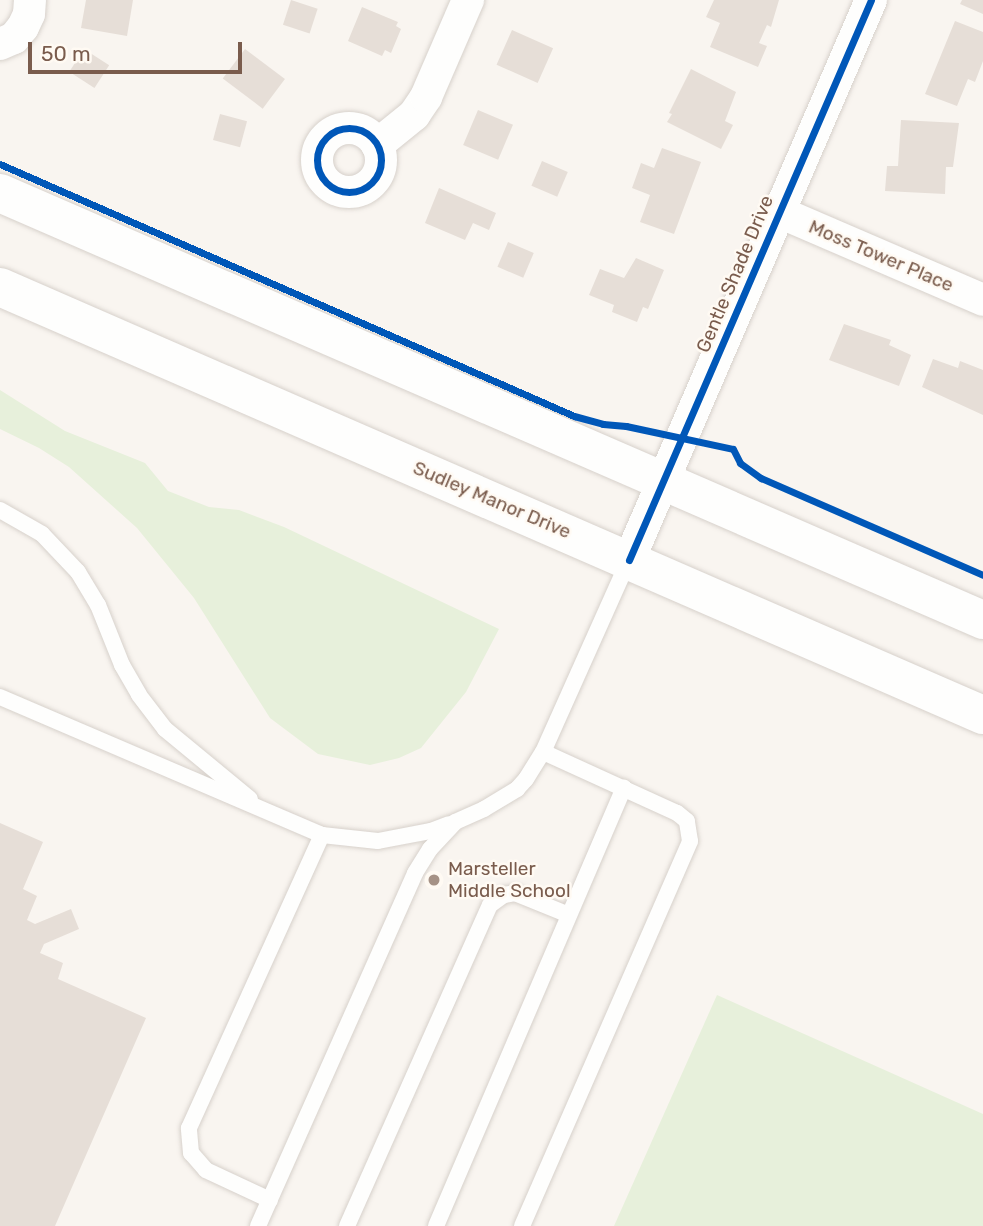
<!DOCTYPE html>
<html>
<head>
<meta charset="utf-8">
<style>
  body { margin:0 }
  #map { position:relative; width:983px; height:1226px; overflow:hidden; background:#f9f5f0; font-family:Rubik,sans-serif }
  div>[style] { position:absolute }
  .green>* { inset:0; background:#e7f0db }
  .building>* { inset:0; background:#e6ded7; transform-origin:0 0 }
  .roads { filter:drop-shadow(0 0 2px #d7d1cb) drop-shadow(0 0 2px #d7d1cb) }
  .service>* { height:16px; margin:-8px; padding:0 8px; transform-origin:8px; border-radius:8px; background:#fefefd }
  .minor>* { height:32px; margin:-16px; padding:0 16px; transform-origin:16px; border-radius:16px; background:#fefefd }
  .minor>.ring { margin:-16px; padding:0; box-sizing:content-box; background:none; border:32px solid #fefefd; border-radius:50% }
  .secondary>* { height:38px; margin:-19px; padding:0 19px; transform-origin:19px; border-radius:19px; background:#fefefd }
  .cycleway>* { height:7px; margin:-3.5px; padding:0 3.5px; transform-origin:3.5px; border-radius:3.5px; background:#0057b8 }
  .cycleway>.ring { margin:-3.5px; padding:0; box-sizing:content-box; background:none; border:7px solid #0057b8; border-radius:50% }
  .dots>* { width:19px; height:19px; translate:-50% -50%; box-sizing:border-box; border:4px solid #fffaf3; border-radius:50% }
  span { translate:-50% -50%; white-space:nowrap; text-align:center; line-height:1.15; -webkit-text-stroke:5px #fffaf3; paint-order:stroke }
  .street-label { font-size:19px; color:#7a5c4d }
  .poi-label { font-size:19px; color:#7a5c4d }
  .left { translate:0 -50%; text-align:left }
  .scale { position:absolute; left:28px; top:42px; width:214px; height:32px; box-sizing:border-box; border:4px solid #7a5c4d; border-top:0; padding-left:9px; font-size:21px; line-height:24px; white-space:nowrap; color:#7a5c4d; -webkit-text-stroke:5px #fffaf3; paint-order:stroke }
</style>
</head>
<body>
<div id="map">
  <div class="green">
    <div style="clip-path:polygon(0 390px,65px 431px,145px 463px,168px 491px,209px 507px,239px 510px,284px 527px,499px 629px,466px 692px,421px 748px,399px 758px,370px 765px,318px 754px,270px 718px,194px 598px,137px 528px,69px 467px,39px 448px,0 429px)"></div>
    <div style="clip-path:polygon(717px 995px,983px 1114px,983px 1226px,614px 1226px)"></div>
  </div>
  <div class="building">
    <div style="clip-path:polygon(86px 0,133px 0,127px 36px,81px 28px)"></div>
    <div style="left:291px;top:0;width:28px;height:26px;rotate:18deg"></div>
    <div style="clip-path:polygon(714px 0,779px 0,771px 27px,767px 25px,759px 43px,767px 46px,758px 67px,710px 47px,720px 23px,706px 17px)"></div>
    <div style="clip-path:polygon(962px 0,983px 0,983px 14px,960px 4px)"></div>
    <div style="clip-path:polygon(362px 7px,398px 22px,396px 26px,401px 29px,391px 53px,385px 50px,382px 56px,348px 41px)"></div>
    <div style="clip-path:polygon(955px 21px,983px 32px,983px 61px,975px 82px,968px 79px,957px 106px,925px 94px)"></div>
    <div style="left:512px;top:30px;width:45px;height:38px;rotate:24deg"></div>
    <div style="left:84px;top:49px;width:30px;height:27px;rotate:33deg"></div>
    <div style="left:245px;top:49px;width:50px;height:37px;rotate:37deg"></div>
    <div style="clip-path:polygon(691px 69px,736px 92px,725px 121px,733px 125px,721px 149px,667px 122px,672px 114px,669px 113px)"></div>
    <div style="left:478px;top:110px;width:38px;height:38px;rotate:23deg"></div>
    <div style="left:220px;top:114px;width:28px;height:27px;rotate:15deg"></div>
    <div style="clip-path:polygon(901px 120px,959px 123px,953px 167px,946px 167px,945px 194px,885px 191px,887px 166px,898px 166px)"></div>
    <div style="clip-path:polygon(662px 148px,701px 162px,674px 234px,640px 222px,650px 195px,632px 188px,641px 163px,654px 168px)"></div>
    <div style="left:542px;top:161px;width:28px;height:27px;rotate:23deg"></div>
    <div style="clip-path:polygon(439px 188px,496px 213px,489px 230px,473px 223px,465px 240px,425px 223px)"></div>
    <div style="left:508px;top:242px;width:28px;height:27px;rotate:23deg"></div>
    <div style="clip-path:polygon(636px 258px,664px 270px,648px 309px,643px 307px,637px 322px,612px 312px,614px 305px,589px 295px,600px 269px,624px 278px)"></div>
    <div style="clip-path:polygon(844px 324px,891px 340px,889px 345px,911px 355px,899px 386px,829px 360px)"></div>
    <div style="clip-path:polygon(933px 359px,958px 368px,960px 361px,983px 370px,983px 415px,922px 387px)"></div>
    <div style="clip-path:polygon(0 823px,43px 842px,23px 889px,37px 896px,27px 920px,35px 924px,71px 909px,79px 929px,44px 944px,40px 953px,63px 963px,58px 979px,146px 1018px,55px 1226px,0 1226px)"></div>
  </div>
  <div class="roads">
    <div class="service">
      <div style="left:0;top:510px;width:48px;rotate:29.7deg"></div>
      <div style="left:42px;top:534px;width:52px;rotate:46.5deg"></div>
      <div style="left:78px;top:572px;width:39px;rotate:59deg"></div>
      <div style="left:98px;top:605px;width:65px;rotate:68.2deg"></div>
      <div style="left:122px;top:665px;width:34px;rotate:60deg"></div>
      <div style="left:139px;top:695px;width:43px;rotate:52.6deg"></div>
      <div style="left:165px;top:729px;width:110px;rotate:39.5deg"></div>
      <div style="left:0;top:697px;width:350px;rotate:23.2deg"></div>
      <div style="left:322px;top:835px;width:56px;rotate:6.1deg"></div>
      <div style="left:378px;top:841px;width:54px;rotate:-10.7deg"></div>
      <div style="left:431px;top:831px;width:19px;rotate:-21deg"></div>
      <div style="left:270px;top:1200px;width:71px;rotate:-154.9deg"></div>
      <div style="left:206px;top:1170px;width:23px;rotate:-131deg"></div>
      <div style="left:191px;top:1153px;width:25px;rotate:-95deg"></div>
      <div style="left:189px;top:1128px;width:322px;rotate:-65.6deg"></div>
      <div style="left:258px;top:1226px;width:386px;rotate:-66deg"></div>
      <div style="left:415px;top:873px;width:28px;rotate:-58deg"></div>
      <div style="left:430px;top:849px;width:37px;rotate:-47deg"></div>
      <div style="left:455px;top:822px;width:32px;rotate:-24deg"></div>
      <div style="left:484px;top:809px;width:39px;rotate:-31deg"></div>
      <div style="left:517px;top:789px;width:13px;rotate:-48deg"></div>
      <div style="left:526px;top:779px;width:32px;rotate:-58deg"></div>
      <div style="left:543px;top:752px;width:210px;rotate:-65.9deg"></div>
      <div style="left:347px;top:1226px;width:351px;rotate:-66deg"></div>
      <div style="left:490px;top:905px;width:17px;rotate:-36deg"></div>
      <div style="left:504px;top:895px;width:11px;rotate:-10deg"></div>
      <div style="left:515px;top:893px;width:58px;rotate:22.2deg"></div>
      <div style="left:436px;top:1226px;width:477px;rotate:-66.8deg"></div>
      <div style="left:522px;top:1226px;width:420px;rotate:-66.4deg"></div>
      <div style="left:690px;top:841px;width:20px;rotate:-99deg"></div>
      <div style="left:687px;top:821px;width:13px;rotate:-141deg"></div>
      <div style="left:677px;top:813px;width:147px;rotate:-155.5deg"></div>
    </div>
    <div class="minor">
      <div style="left:0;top:44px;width:15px;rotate:-23deg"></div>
      <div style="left:14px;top:38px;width:14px;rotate:-51deg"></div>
      <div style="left:23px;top:27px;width:14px;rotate:-65deg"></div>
      <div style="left:29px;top:14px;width:14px;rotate:-86deg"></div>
      <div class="ring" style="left:317px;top:128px;width:32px;height:32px"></div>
      <div style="left:377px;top:145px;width:48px;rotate:-39deg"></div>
      <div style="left:414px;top:115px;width:22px;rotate:-56deg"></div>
      <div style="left:426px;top:97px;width:106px;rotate:-66.6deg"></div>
      <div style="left:779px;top:212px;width:222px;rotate:23.3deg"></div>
      <div style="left:629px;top:560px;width:610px;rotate:-66.63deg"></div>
    </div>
    <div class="secondary">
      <div style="left:0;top:193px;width:1072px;rotate:23.48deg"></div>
      <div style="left:0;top:287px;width:1072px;rotate:23.53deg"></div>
    </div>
  </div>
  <div class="cycleway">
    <div class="ring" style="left:317px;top:128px;width:57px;height:57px"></div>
    <div style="left:0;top:164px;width:627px;rotate:23.7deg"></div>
    <div style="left:574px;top:416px;width:30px;rotate:15deg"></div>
    <div style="left:603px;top:424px;width:23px;rotate:5deg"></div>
    <div style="left:626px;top:426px;width:109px;rotate:12.1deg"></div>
    <div style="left:733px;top:449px;width:16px;rotate:63deg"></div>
    <div style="left:740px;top:463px;width:26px;rotate:36deg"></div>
    <div style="left:761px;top:478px;width:242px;rotate:23.6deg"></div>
    <div style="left:629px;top:560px;width:610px;rotate:-66.63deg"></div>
  </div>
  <div class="dots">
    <div style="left:434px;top:880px;background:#a69286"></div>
  </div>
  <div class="street-label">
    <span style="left:881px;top:256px;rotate:23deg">Moss Tower Place</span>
    <span style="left:735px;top:274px;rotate:-67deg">Gentle Shade Drive</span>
    <span style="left:492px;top:500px;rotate:23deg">Sudley Manor Drive</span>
  </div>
  <div class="poi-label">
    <span class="left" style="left:448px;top:880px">Marsteller<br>Middle School</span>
  </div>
  <div class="scale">50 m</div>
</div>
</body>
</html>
